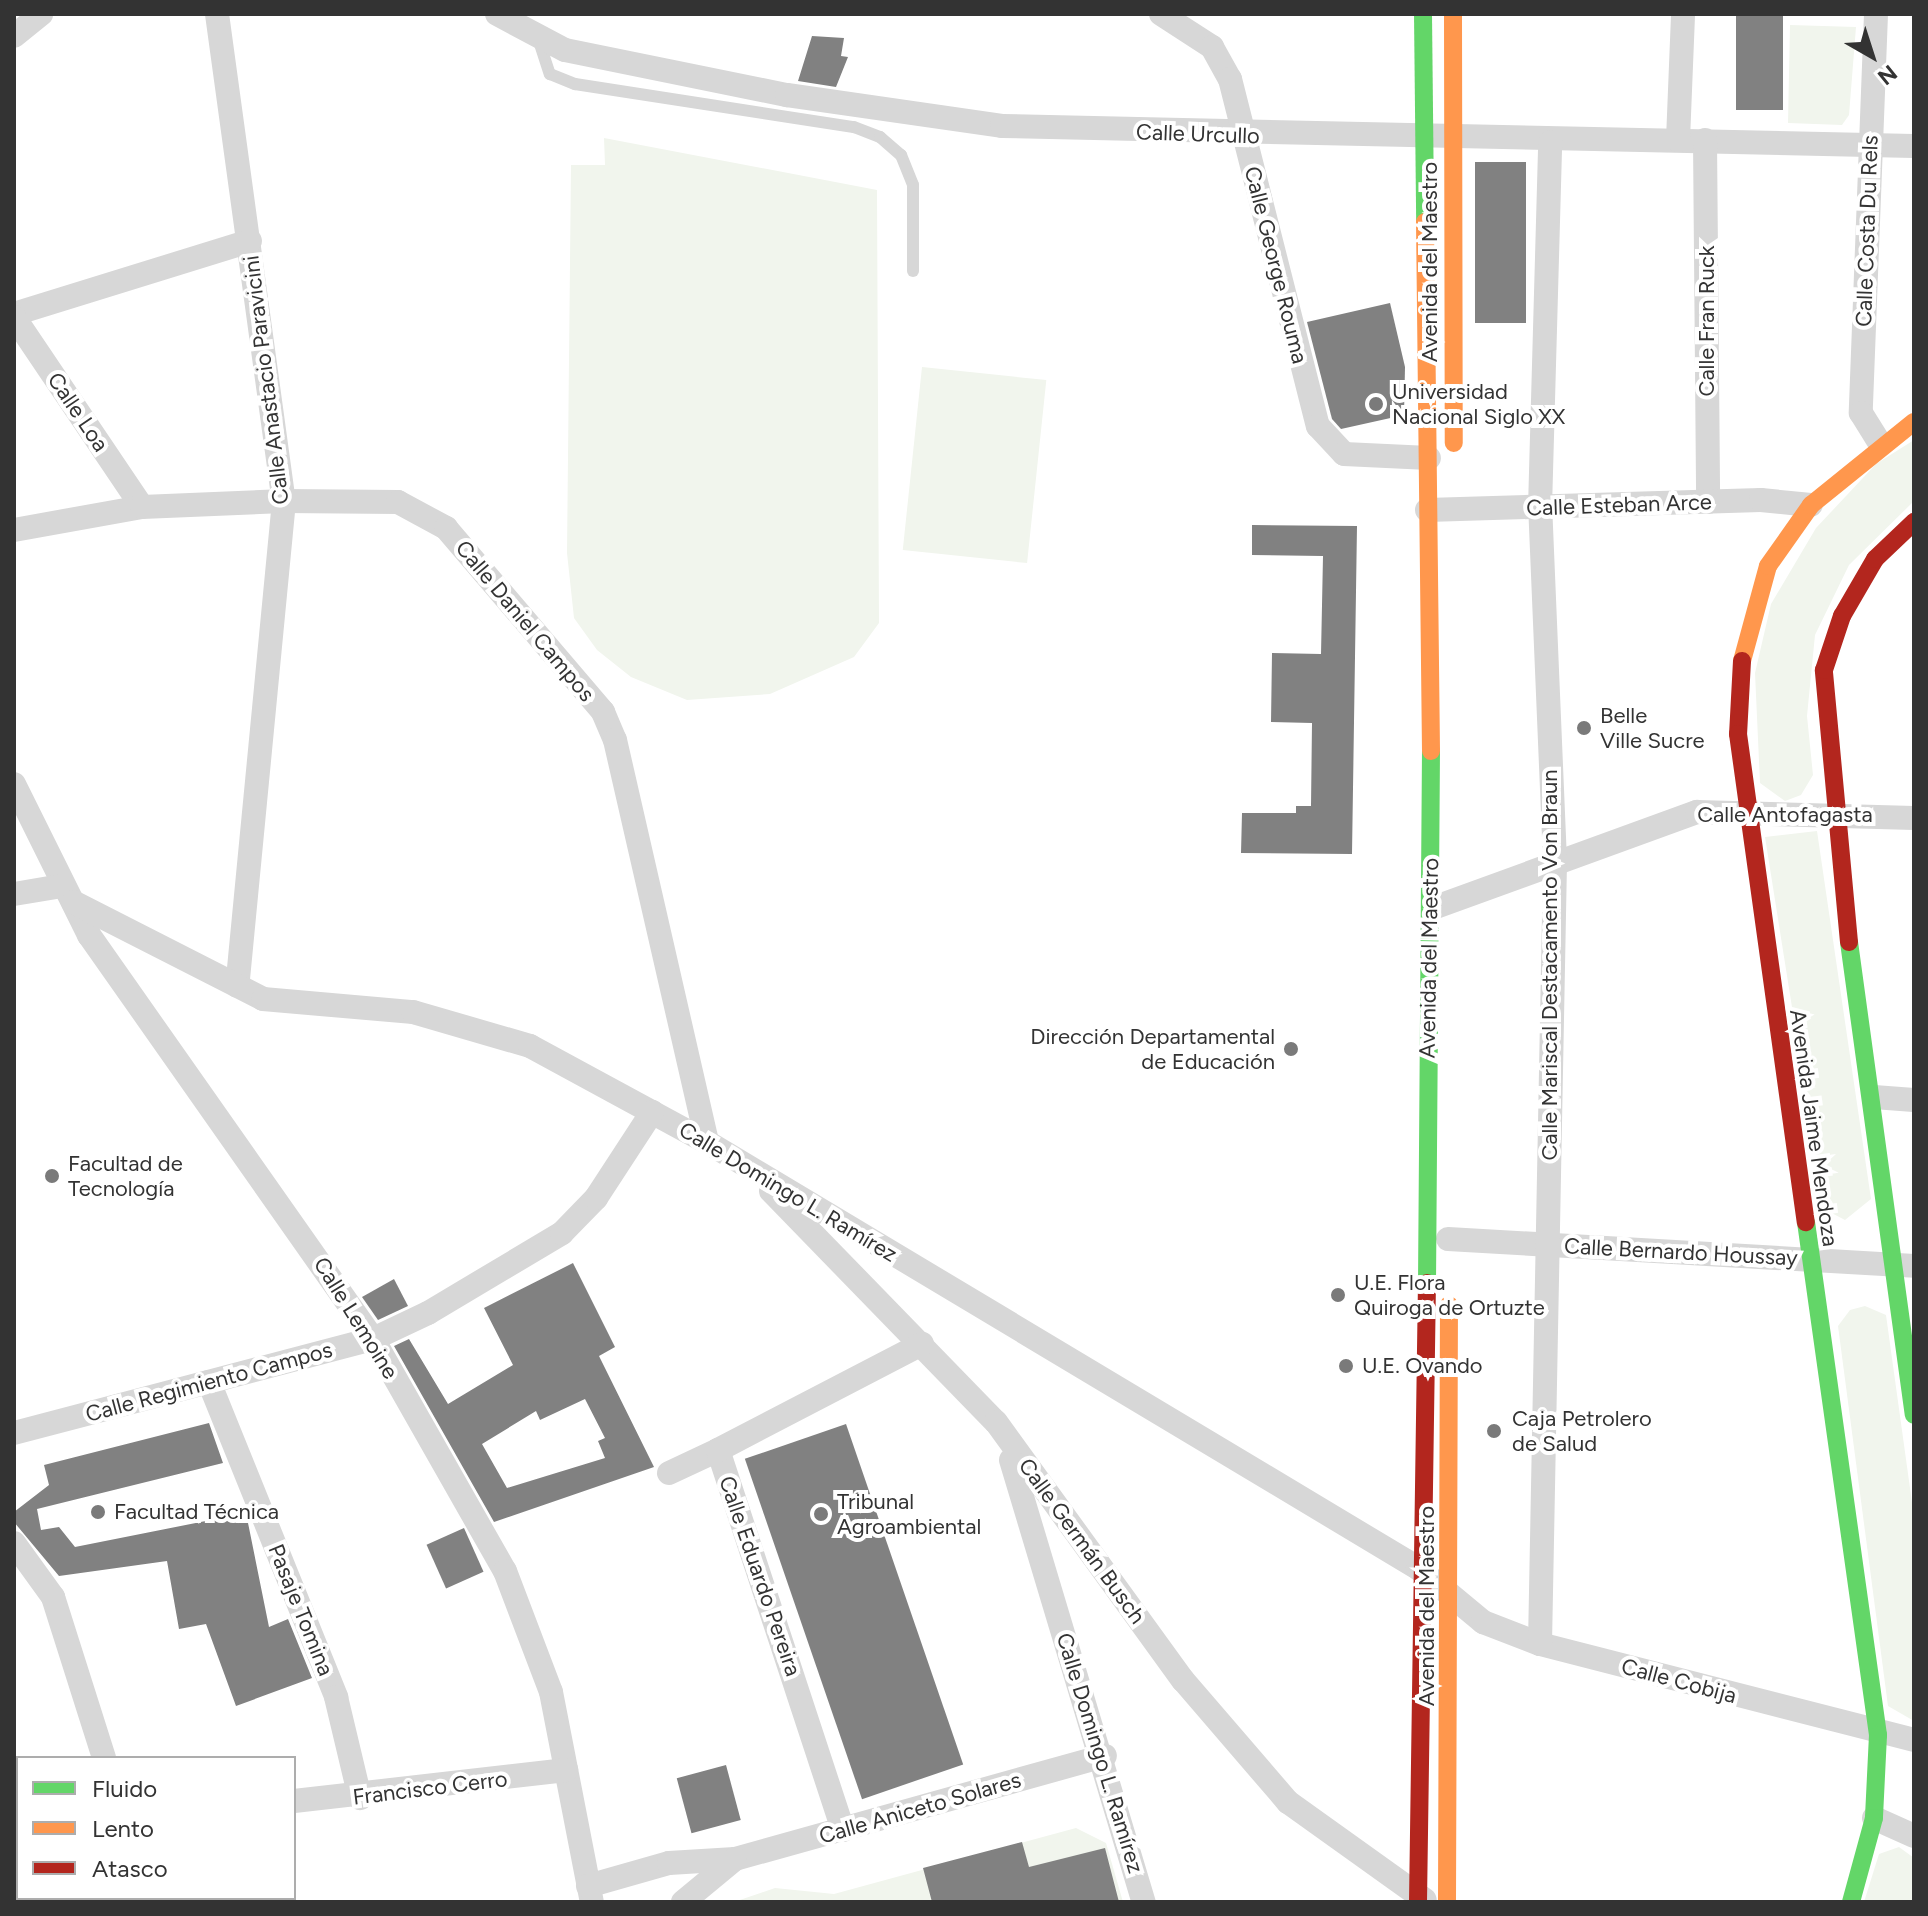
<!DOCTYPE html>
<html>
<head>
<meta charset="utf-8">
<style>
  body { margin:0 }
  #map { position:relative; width:1928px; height:1916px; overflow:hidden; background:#fff; font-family:Figtree,sans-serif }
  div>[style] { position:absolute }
  .green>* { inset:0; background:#f1f5ed; transform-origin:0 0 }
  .building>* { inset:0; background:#818181; transform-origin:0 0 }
  .lane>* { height:12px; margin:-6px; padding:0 6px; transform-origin:6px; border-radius:6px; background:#d7d7d7 }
  .street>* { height:24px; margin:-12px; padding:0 12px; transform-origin:12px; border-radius:12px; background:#d7d7d7 }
  .fast>* { height:18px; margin:-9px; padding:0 9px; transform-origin:9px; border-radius:9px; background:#63d668 }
  .slow>* { height:18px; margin:-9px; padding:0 9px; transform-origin:9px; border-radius:9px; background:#ff974d }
  .jam>* { height:18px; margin:-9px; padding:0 9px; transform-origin:9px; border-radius:9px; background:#b3261e }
  .dots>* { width:22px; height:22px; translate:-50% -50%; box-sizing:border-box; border:4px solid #fff; border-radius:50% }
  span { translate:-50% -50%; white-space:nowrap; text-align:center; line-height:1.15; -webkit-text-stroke:8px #fff; paint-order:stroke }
  .street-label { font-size:22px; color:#333 }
  .poi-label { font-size:22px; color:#333 }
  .left { translate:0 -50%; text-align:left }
  .right { translate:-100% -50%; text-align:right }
  .frame { position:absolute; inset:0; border:16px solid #333; pointer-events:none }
  .legend { position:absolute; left:16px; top:1756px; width:280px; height:144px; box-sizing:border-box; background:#fff; border:2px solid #adadad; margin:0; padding:10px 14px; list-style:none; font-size:24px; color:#333 }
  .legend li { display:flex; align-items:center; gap:16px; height:40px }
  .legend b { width:40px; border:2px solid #adadad }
  .north { position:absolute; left:1832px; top:16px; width:80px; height:80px; -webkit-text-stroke:6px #fff; paint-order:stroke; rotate:141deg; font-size:22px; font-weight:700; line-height:32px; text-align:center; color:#333 }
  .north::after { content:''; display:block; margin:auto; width:28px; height:36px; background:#333; clip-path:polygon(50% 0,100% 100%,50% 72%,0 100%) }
</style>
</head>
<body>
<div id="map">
  <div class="green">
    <div style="clip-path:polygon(1790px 25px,1856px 27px,1849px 115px,1842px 125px,1788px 123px)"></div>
    <div style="clip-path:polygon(604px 138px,877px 190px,879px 623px,854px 657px,770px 694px,687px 700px,631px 677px,597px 650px,574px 618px,567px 553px,571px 165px,605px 165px)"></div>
    <div style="left:922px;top:367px;width:125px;height:184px;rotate:6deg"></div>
    <div style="clip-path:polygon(1914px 440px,1914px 501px,1849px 565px,1815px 635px,1807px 716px,1813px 775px,1801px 795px,1785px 801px,1760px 783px,1755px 673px,1771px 604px,1816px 528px,1876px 464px)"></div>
    <div style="clip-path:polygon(1817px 831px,1871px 1199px,1845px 1220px,1824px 1209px,1765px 837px)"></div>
    <div style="clip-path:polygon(1865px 1306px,1886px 1315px,1914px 1517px,1914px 1721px,1888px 1706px,1838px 1326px,1850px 1310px)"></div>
    <div style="clip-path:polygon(1076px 1828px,1106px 1843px,1123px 1902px,734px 1902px,775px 1888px,834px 1894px)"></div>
    <div style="clip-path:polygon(1899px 1847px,1914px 1858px,1914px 1902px,1864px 1902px,1879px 1854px)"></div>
  </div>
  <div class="building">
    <div style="left:1736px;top:14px;width:47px;height:96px"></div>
    <div style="clip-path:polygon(812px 36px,844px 38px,841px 56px,848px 57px,836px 87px,798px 81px)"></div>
    <div style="left:1475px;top:162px;width:51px;height:161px"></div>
    <div style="clip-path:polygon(1390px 303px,1405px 367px,1404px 415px,1341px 429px,1332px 419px,1307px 322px)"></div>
    <div style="clip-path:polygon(1252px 525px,1357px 526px,1352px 854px,1241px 853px,1242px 813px,1296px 813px,1296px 806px,1311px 806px,1312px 723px,1271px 722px,1272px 653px,1321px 654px,1323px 556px,1252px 555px)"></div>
    <div style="clip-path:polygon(evenodd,573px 1263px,615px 1347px,599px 1356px,654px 1467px,494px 1522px,394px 1346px,409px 1339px,448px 1404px,513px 1365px,484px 1308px,573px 1263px,585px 1399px,605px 1438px,598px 1441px,605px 1458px,507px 1488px,482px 1444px,536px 1411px,540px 1420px,585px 1399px)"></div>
    <div style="clip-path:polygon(394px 1279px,408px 1306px,378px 1320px,362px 1297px)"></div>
    <div style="clip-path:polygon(209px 1423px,223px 1463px,37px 1509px,41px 1530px,59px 1527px,75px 1547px,246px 1513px,269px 1627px,288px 1619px,312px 1678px,236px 1706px,206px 1624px,179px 1629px,167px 1561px,59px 1576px,14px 1522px,14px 1512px,49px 1485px,44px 1465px)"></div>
    <div style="left:846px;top:1424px;width:360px;height:107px;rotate:71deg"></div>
    <div style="left:464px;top:1528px;width:48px;height:41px;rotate:66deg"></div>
    <div style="left:726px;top:1765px;width:57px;height:51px;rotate:75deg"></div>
    <div style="clip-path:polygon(1022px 1842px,1029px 1867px,1105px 1848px,1119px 1902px,932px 1902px,923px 1868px)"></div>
  </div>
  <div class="lane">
    <div style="left:538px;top:38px;width:38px;rotate:72deg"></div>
    <div style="left:550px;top:74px;width:27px;rotate:22deg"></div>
    <div style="left:575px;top:84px;width:282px;rotate:8.8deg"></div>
    <div style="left:854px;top:127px;width:28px;rotate:21deg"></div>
    <div style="left:880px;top:137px;width:28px;rotate:41deg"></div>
    <div style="left:901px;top:155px;width:32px;rotate:68deg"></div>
    <div style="left:913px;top:185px;width:86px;rotate:90deg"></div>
  </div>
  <div class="street">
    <div style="left:217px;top:14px;width:492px;rotate:82.2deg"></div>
    <div style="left:284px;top:501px;width:487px;rotate:95.5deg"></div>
    <div style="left:497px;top:14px;width:77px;rotate:27.9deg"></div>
    <div style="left:565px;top:50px;width:227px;rotate:11.5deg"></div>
    <div style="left:787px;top:95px;width:217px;rotate:8.2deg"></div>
    <div style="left:1002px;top:126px;width:912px;rotate:1.26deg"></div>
    <div style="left:1161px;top:14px;width:61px;rotate:32.9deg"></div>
    <div style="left:1212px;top:47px;width:37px;rotate:61deg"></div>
    <div style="left:1230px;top:79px;width:358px;rotate:75.8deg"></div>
    <div style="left:1318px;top:426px;width:38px;rotate:47deg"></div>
    <div style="left:1344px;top:454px;width:85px;rotate:2.7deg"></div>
    <div style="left:1876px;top:14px;width:399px;rotate:92.2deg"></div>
    <div style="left:1861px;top:413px;width:36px;rotate:58deg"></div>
    <div style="left:14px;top:36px;width:35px;rotate:-39deg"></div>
    <div style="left:1678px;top:140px;width:126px;rotate:-87.7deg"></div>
    <div style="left:1705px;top:140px;width:362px;rotate:89.5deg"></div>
    <div style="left:14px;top:314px;width:247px;rotate:-17.2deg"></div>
    <div style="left:14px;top:317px;width:229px;rotate:56deg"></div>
    <div style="left:1427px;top:510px;width:334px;rotate:-1.7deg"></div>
    <div style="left:1761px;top:500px;width:50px;rotate:5.7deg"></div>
    <div style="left:14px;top:530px;width:130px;rotate:-10.2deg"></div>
    <div style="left:142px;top:507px;width:142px;rotate:-2.4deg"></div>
    <div style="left:284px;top:501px;width:114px;rotate:0.5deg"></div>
    <div style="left:398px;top:502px;width:55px;rotate:28.4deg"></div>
    <div style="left:446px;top:528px;width:242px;rotate:49.5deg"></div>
    <div style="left:603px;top:712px;width:30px;rotate:67deg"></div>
    <div style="left:615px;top:740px;width:412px;rotate:77.1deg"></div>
    <div style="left:14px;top:784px;width:169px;rotate:63.6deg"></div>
    <div style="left:89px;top:935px;width:494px;rotate:54.9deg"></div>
    <div style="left:373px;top:1339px;width:267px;rotate:60.4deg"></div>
    <div style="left:505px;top:1571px;width:129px;rotate:69.2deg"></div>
    <div style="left:551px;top:1692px;width:214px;rotate:79deg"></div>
    <div style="left:14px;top:894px;width:49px;rotate:-9.5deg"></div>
    <div style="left:73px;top:902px;width:213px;rotate:27deg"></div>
    <div style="left:263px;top:999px;width:151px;rotate:5deg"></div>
    <div style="left:413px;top:1012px;width:122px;rotate:16.2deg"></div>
    <div style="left:530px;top:1046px;width:201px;rotate:28.5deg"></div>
    <div style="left:707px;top:1142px;width:829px;rotate:30.93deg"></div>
    <div style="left:1418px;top:1568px;width:85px;rotate:39.7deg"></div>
    <div style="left:1483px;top:1622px;width:61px;rotate:21.1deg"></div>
    <div style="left:1540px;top:1644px;width:386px;rotate:14.4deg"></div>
    <div style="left:1433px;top:908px;width:281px;rotate:-20deg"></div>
    <div style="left:1697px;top:812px;width:217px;rotate:1.6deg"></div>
    <div style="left:1874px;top:1097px;width:40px;rotate:4.3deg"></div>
    <div style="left:771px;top:1191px;width:322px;rotate:45.8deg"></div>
    <div style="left:996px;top:1422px;width:319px;rotate:54.1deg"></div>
    <div style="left:1183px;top:1680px;width:161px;rotate:49.3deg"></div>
    <div style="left:1288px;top:1802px;width:168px;rotate:35.6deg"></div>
    <div style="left:1448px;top:1239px;width:467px;rotate:3.3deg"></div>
    <div style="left:209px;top:1382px;width:340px;rotate:68deg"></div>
    <div style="left:336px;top:1697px;width:104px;rotate:76.6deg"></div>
    <div style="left:14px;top:1433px;width:371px;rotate:-14.7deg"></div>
    <div style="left:373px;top:1339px;width:61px;rotate:-25.3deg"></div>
    <div style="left:428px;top:1313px;width:156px;rotate:-30.8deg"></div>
    <div style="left:562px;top:1233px;width:49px;rotate:-45.8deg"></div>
    <div style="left:596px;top:1198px;width:103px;rotate:-56.9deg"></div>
    <div style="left:1011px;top:1460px;width:462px;rotate:73.3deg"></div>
    <div style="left:669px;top:1473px;width:54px;rotate:-25.1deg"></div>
    <div style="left:14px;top:1543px;width:67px;rotate:54.2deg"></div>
    <div style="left:53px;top:1597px;width:169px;rotate:72.4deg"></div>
    <div style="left:1540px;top:1644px;width:783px;rotate:-88.9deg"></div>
    <div style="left:1555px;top:861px;width:353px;rotate:-92.4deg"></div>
    <div style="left:1540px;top:508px;width:366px;rotate:-88.4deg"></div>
    <div style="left:294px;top:1801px;width:274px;rotate:-6.5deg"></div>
    <div style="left:1874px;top:1818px;width:44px;rotate:24.2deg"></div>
    <div style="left:14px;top:1824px;width:4px"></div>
    <div style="left:843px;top:1830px;width:400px;rotate:-108.2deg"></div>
    <div style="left:718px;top:1450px;width:230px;rotate:-27.5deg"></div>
    <div style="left:588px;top:1886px;width:84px;rotate:-15.9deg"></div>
    <div style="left:669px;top:1863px;width:66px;rotate:-3.5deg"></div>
    <div style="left:735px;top:1859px;width:384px;rotate:-15.6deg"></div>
    <div style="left:74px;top:1902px;width:4px;rotate:-63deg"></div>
    <div style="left:251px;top:1902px;width:4px;rotate:-63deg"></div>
    <div style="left:683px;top:1902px;width:67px;rotate:-39.6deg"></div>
  </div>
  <div class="fast">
    <div style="left:1423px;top:14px;width:208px;rotate:89.4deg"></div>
    <div style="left:1849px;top:942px;width:477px;rotate:82.2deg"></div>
    <div style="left:1806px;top:1222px;width:518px;rotate:82.01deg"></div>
    <div style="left:1878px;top:1735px;width:83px;rotate:92.8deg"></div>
    <div style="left:1874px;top:1818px;width:87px;rotate:105.3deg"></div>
    <div style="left:1427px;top:1283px;width:532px;rotate:-89.57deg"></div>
  </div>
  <div class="slow">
    <div style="left:1453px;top:14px;width:429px;rotate:89.9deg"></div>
    <div style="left:1425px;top:222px;width:529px;rotate:89.35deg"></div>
    <div style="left:1742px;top:661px;width:98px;rotate:-74.7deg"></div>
    <div style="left:1768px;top:566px;width:75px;rotate:-54.8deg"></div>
    <div style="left:1811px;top:505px;width:132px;rotate:-38.9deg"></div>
    <div style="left:1447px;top:1902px;width:597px;rotate:-89.81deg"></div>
  </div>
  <div class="jam">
    <div style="left:1742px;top:661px;width:73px;rotate:93.1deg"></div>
    <div style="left:1738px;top:734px;width:493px;rotate:82.1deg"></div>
    <div style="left:1849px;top:942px;width:273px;rotate:-95.3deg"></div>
    <div style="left:1824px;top:670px;width:57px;rotate:-71.6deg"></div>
    <div style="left:1842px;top:616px;width:66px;rotate:-59.9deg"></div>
    <div style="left:1875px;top:559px;width:54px;rotate:-43.5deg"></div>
    <div style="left:1418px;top:1902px;width:619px;rotate:-89.17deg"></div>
  </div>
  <div class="dots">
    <div style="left:1376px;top:404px;background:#7a7a7a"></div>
    <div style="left:1584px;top:728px;background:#7a7a7a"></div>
    <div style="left:1291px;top:1049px;background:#7a7a7a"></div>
    <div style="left:52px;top:1176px;background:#7a7a7a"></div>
    <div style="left:1338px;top:1295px;background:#7a7a7a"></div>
    <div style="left:1346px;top:1366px;background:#7a7a7a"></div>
    <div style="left:1494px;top:1431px;background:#7a7a7a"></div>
    <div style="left:98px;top:1512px;background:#7a7a7a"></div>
    <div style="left:821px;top:1514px;background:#7a7a7a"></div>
  </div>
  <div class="street-label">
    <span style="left:1198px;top:134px;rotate:2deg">Calle Urcullo</span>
    <span style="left:1867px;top:231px;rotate:-88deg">Calle Costa Du Rels</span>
    <span style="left:1430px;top:262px;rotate:-90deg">Avenida del Maestro</span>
    <span style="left:1276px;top:265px;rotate:76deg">Calle George Rouma</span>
    <span style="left:1707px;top:321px;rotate:-90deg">Calle Fran Ruck</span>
    <span style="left:266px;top:380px;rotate:-97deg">Calle Anastacio Paravicini</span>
    <span style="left:78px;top:412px;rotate:56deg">Calle Loa</span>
    <span style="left:1619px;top:505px;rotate:-2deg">Calle Esteban Arce</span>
    <span style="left:525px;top:621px;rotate:50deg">Calle Daniel Campos</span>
    <span style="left:1785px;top:815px">Calle Antofagasta</span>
    <span style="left:1429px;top:958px;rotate:-89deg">Avenida del Maestro</span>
    <span style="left:1550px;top:965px;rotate:-90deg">Calle Mariscal Destacamento Von Braun</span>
    <span style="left:1814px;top:1128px;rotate:82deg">Avenida Jaime Mendoza</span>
    <span style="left:788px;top:1192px;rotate:31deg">Calle Domingo L. Ramírez</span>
    <span style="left:1681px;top:1252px;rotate:3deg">Calle Bernardo Houssay</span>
    <span style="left:356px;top:1318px;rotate:58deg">Calle Lemoine</span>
    <span style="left:209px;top:1382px;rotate:-15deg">Calle Regimiento Campos</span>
    <span style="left:1082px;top:1541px;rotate:54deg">Calle Germán Busch</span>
    <span style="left:760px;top:1576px;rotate:71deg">Calle Eduardo Pereira</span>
    <span style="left:1427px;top:1606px;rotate:-90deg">Avenida del Maestro</span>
    <span style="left:301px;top:1610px;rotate:68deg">Pasaje Tomina</span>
    <span style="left:1679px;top:1681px;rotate:15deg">Calle Cobija</span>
    <span style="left:1100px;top:1753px;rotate:73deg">Calle Domingo L. Ramírez</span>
    <span style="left:430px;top:1788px;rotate:-7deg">Francisco Cerro</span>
    <span style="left:920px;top:1808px;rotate:-16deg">Calle Aniceto Solares</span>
  </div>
  <div class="poi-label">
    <span class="left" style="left:1392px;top:404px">Universidad<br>Nacional Siglo XX</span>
    <span class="left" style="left:1600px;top:728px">Belle<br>Ville Sucre</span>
    <span class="right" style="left:1275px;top:1049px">Dirección Departamental<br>de Educación</span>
    <span class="left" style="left:68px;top:1176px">Facultad de<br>Tecnología</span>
    <span class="left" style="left:1354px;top:1295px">U.E. Flora<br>Quiroga de Ortuzte</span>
    <span class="left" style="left:1362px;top:1366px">U.E. Ovando</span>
    <span class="left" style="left:1512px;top:1431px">Caja Petrolero<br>de Salud</span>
    <span class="left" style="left:837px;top:1514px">Tribunal<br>Agroambiental</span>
    <span class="left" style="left:114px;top:1512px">Facultad Técnica</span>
  </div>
  <div class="frame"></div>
  <ul class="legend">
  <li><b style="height:10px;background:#63d668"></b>Fluido</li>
  <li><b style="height:10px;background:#ff974d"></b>Lento</li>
  <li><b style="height:10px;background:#b3261e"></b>Atasco</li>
  </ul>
  <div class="north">N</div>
</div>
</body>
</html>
